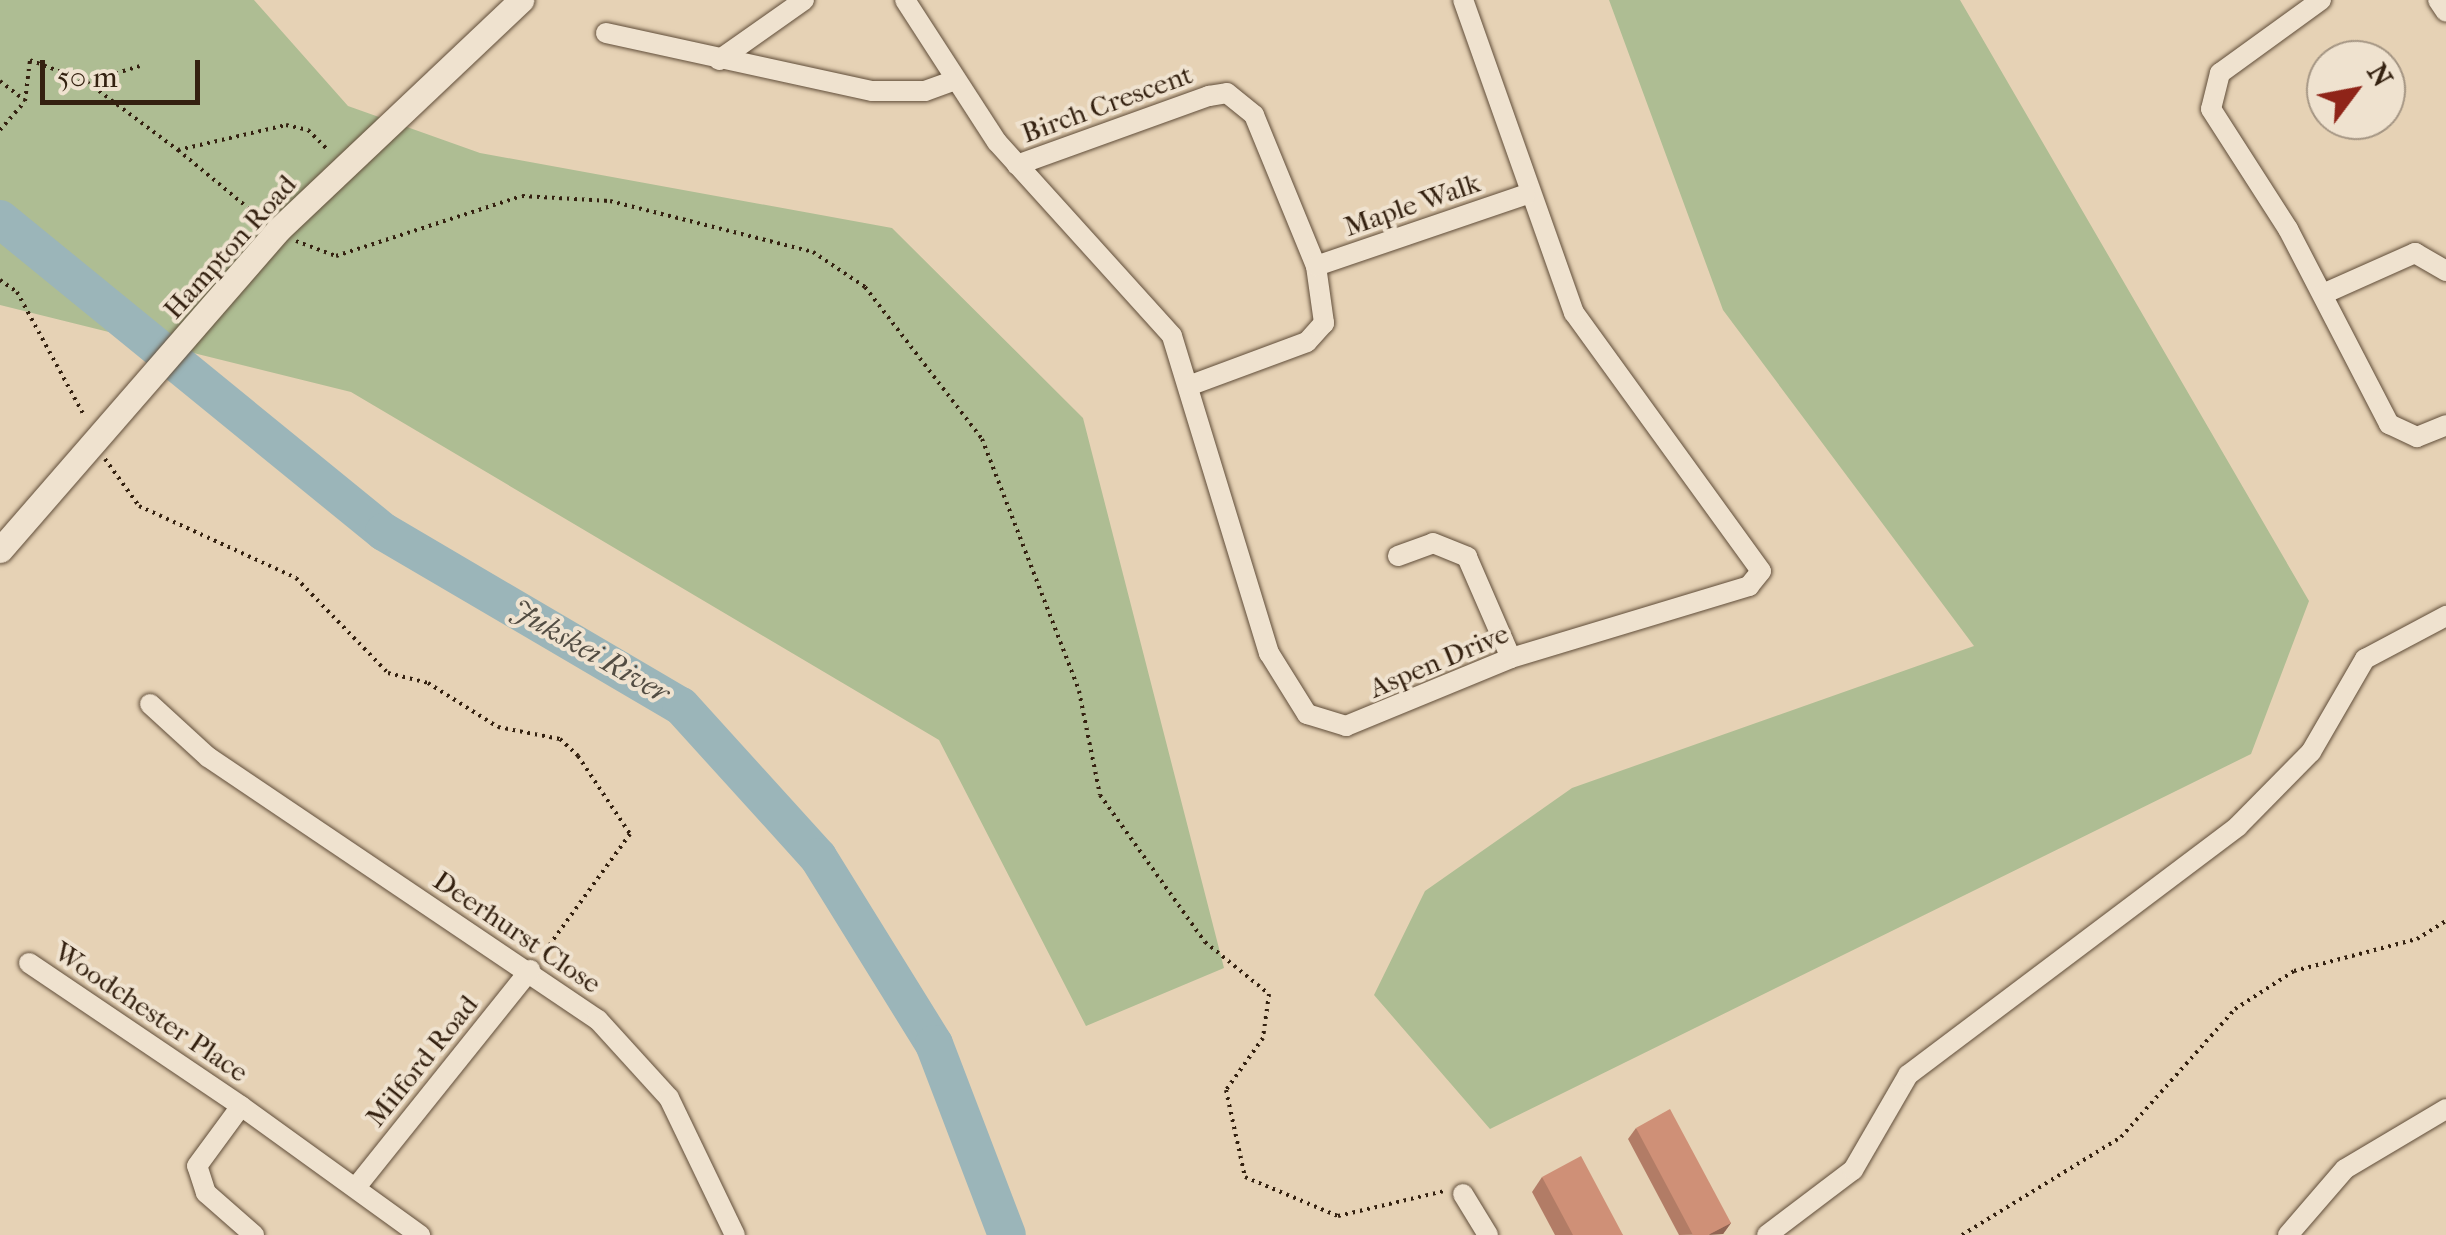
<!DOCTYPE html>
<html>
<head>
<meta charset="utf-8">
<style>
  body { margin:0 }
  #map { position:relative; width:2446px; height:1235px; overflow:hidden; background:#e6d2b5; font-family:"IM FELL French Canon",serif }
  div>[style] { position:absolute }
  .green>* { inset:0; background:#aebd93 }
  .river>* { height:38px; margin:-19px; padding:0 19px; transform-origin:19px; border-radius:19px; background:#9bb5b9 }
  .path>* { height:4px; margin-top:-2px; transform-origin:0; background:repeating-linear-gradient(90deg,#342110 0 2.5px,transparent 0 7.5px) }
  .roads { filter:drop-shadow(0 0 2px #604d39) drop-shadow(0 0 2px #604d39) }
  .minor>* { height:20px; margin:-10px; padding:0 10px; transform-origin:10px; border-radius:10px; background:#efe2cf }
  .tertiary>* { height:25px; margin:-12.5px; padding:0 12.5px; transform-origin:12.5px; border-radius:12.5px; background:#efe2cf }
  .wall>* { inset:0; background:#b27c66 }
  .shaded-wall>* { inset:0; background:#916553 }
  .building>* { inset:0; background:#cf9077 }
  span { translate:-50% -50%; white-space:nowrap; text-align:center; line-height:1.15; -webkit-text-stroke:8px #efe2cf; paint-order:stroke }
  .street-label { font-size:28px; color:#342110 }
  .water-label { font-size:30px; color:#534d43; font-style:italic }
  .north { position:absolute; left:2306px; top:40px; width:100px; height:100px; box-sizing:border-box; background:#efe2cf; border:2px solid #a49583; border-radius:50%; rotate:58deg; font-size:28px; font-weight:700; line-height:40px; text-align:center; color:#342110 }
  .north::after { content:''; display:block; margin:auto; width:35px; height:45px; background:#8f2418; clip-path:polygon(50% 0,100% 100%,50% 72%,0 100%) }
  .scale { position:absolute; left:40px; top:60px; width:160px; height:45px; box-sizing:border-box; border:5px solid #342110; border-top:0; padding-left:12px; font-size:30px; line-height:35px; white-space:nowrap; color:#342110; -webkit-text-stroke:8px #efe2cf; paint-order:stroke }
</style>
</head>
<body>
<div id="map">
  <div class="green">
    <div style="clip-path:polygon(0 0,254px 0,348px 106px,480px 153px,892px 228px,1083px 418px,1224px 968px,1086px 1026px,939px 740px,351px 392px,0 305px)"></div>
    <div style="clip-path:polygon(1609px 0,1960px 0,2309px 601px,2251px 754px,1490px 1129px,1374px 995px,1425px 891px,1572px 788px,1974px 646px,1723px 310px)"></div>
  </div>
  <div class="river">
    <div style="left:0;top:219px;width:495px;rotate:39.2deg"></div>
    <div style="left:384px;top:532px;width:344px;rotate:30.4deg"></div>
    <div style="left:681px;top:706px;width:204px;rotate:47.8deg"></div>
    <div style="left:818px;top:857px;width:220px;rotate:58.2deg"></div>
    <div style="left:934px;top:1044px;width:204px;rotate:69.1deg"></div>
  </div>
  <div class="path">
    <div style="left:0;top:81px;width:31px;rotate:38deg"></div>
    <div style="left:87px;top:82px;width:114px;rotate:36.8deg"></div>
    <div style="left:178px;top:150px;width:111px;rotate:-13deg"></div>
    <div style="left:286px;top:125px;width:23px;rotate:13deg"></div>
    <div style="left:308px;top:130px;width:28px;rotate:45deg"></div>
    <div style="left:0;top:130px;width:38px;rotate:-49deg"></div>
    <div style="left:25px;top:101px;width:41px;rotate:-83deg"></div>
    <div style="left:30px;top:60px;width:61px;rotate:21.1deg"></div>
    <div style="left:87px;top:82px;width:55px;rotate:-16.8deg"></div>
    <div style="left:178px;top:150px;width:105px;rotate:39.6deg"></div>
    <div style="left:296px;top:241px;width:43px;rotate:20.6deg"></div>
    <div style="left:336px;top:256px;width:195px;rotate:-17.9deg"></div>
    <div style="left:522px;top:196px;width:88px;rotate:3.3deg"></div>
    <div style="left:610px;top:201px;width:209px;rotate:14.1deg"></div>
    <div style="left:813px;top:252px;width:63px;rotate:33.9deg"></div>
    <div style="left:865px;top:287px;width:192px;rotate:52.4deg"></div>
    <div style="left:982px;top:439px;width:270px;rotate:68.9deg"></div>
    <div style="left:1079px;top:691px;width:106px;rotate:78.6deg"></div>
    <div style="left:1100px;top:795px;width:181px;rotate:54.5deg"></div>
    <div style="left:1205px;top:942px;width:82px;rotate:39.1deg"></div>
    <div style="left:1269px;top:994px;width:44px;rotate:97.8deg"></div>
    <div style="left:1263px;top:1038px;width:64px;rotate:125.4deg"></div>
    <div style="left:1226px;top:1090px;width:89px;rotate:77.7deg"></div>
    <div style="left:1245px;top:1177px;width:101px;rotate:22.8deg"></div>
    <div style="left:1338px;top:1216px;width:110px;rotate:-13.2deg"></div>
    <div style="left:0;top:280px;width:21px;rotate:35deg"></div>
    <div style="left:17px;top:292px;width:142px;rotate:61.5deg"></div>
    <div style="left:105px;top:459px;width:58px;rotate:54.1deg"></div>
    <div style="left:139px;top:506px;width:173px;rotate:24.6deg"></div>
    <div style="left:296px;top:578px;width:132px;rotate:45.9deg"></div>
    <div style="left:388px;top:673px;width:41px;rotate:14deg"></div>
    <div style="left:428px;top:683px;width:83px;rotate:32.2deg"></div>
    <div style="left:498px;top:727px;width:63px;rotate:11deg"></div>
    <div style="left:560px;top:739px;width:25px;rotate:43deg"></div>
    <div style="left:578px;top:756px;width:94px;rotate:56.3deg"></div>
    <div style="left:630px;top:834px;width:150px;rotate:126deg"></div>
    <div style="left:1962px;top:1235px;width:187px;rotate:-31.6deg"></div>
    <div style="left:2121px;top:1137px;width:171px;rotate:-48.3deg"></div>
    <div style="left:2235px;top:1009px;width:70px;rotate:-32.8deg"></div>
    <div style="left:2294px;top:971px;width:127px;rotate:-14.6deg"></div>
    <div style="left:2417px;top:939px;width:34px;rotate:-32deg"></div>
  </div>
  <div class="roads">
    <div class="minor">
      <div style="left:905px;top:0;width:169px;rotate:57.1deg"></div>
      <div style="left:997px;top:142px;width:261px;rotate:47.9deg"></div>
      <div style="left:1172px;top:336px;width:332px;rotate:73deg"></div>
      <div style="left:1269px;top:653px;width:72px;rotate:58.1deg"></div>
      <div style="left:1307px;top:714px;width:41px;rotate:17.1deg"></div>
      <div style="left:1346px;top:726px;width:178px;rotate:-22.4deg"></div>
      <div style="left:1511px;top:658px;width:249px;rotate:-16.8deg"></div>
      <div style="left:1749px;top:586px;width:19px;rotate:-51deg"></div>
      <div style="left:1761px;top:571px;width:319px;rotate:-125.9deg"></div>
      <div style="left:1574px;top:313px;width:332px;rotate:-109.5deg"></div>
      <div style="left:2321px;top:0;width:125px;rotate:144.1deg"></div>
      <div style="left:2220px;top:73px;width:37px;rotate:104deg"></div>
      <div style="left:2211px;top:109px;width:143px;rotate:57.3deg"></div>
      <div style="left:2288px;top:229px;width:220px;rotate:62.6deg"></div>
      <div style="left:2389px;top:424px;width:31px;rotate:25deg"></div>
      <div style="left:2417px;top:437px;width:31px;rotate:-22deg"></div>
      <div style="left:2438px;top:0;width:14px;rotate:56deg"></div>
      <div style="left:606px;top:33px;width:272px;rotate:12.3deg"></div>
      <div style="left:872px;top:91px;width:53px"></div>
      <div style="left:925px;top:91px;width:32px;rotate:-20deg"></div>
      <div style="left:719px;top:60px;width:104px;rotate:-35.2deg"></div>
      <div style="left:1017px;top:165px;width:204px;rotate:-19.8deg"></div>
      <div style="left:1209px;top:96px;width:18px;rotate:-9deg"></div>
      <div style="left:1227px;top:93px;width:35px;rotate:39deg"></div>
      <div style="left:1254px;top:115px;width:163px;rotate:67.7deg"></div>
      <div style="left:1316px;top:266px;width:58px;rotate:82deg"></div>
      <div style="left:1324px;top:323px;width:25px;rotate:132deg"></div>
      <div style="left:1307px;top:342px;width:124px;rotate:159.7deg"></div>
      <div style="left:1316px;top:266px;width:221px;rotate:-18.8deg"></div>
      <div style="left:2323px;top:294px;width:101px;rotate:-24deg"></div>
      <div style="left:2415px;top:253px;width:36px;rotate:30deg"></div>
      <div style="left:1398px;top:556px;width:37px;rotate:-20deg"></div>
      <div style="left:1433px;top:543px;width:37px;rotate:22deg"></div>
      <div style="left:1467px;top:557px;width:110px;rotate:66.5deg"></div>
      <div style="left:150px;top:704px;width:79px;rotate:42.4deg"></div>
      <div style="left:208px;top:757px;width:470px;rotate:34deg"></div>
      <div style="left:598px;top:1020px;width:105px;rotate:47.7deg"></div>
      <div style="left:669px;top:1098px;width:152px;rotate:64.3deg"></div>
      <div style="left:29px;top:963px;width:256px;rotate:34deg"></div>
      <div style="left:357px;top:1186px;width:277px;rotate:-51.3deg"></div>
      <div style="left:1463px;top:1194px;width:48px;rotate:58.6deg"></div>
      <div style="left:254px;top:1235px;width:64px;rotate:-138.8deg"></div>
      <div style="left:206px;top:1193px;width:28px;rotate:-108deg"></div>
      <div style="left:197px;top:1166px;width:74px;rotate:-53.7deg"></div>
      <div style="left:241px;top:1106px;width:221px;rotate:35.8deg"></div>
      <div style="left:1767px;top:1235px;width:108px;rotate:-37.1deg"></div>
      <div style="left:1853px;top:1170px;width:110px;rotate:-59.9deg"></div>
      <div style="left:1908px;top:1075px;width:413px;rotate:-37deg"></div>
      <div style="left:2238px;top:826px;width:104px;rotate:-45.4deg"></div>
      <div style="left:2311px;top:752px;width:108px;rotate:-59.9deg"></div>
      <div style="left:2365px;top:659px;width:92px;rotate:-28deg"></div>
      <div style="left:2288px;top:1235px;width:87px;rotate:-49.2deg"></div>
      <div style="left:2345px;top:1169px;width:117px;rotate:-30.7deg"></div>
    </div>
    <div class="tertiary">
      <div style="left:0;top:550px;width:424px;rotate:-49deg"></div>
      <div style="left:278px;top:230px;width:335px;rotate:-43.4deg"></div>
    </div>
  </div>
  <div class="wall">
    <div style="clip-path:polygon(1636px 1128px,1731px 1223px,1723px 1234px,1679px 1235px,1628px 1139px)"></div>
    <div style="clip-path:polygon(1542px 1177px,1623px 1235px,1555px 1235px,1532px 1192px)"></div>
  </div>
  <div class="shaded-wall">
    <div style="clip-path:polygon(1731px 1223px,1723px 1234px,1708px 1235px)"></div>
  </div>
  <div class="building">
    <div style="clip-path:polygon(1670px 1109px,1731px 1223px,1708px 1235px,1693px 1235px,1636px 1128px)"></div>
    <div style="clip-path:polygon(1581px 1156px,1623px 1235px,1573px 1235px,1542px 1177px)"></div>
  </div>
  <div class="street-label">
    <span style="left:1107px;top:104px;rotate:-20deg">Birch Crescent</span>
    <span style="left:1412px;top:205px;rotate:-19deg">Maple Walk</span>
    <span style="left:230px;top:247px;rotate:-48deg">Hampton Road</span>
    <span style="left:1439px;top:661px;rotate:-23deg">Aspen Drive</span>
    <span style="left:517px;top:932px;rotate:34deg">Deerhurst Close</span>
    <span style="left:151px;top:1012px;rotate:34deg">Woodchester Place</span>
    <span style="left:422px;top:1061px;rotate:-51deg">Milford Road</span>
  </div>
  <div class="water-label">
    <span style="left:590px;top:652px;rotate:30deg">Jukskei River</span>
  </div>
  <div class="north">N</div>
  <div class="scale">50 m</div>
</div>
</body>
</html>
